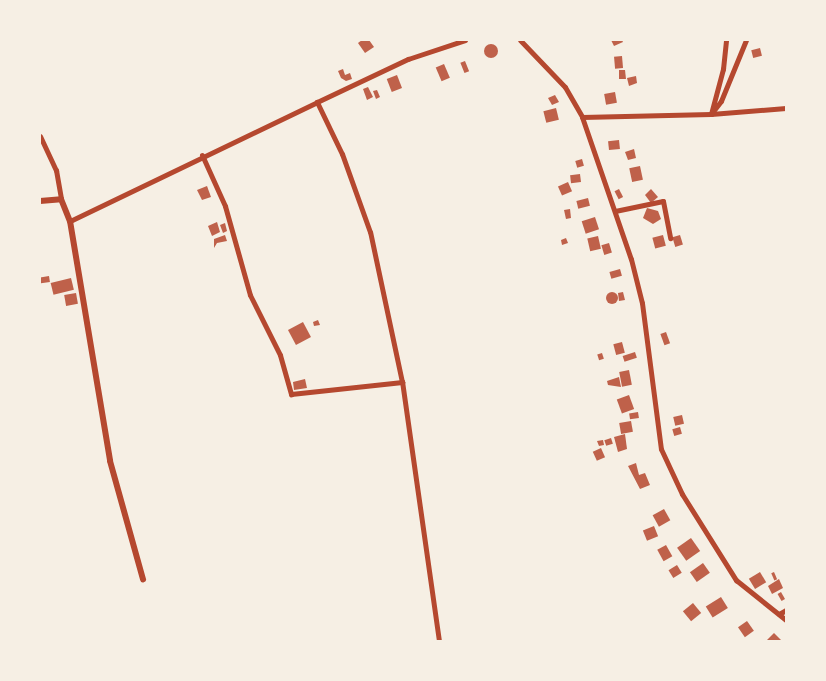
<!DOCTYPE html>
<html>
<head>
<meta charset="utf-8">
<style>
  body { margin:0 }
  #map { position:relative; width:826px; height:681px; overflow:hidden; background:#f6efe4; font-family:Karla,sans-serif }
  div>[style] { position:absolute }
  .building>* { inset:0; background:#bf614a; transform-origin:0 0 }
  .round { border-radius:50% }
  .minor>* { height:5px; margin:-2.5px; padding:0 2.5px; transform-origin:2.5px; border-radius:2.5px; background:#b5482f }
  .tertiary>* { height:6px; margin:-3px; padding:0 3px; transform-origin:3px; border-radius:3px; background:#b5482f }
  span { translate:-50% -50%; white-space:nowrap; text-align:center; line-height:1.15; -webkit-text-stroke:4px #f6efe4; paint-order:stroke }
  .frame { position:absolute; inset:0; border:41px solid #f6efe4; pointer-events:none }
</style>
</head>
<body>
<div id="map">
  <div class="building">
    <div style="clip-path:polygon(362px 40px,369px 40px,374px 47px,365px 53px,358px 43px)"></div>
    <div style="clip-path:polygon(611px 40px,622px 40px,623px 42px,614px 46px)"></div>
    <div class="round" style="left:484px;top:44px;width:14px;height:14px"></div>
    <div style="left:760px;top:48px;width:8px;height:9px;rotate:76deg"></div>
    <div style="left:622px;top:56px;width:12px;height:8px;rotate:85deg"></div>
    <div style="left:465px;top:61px;width:11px;height:5px;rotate:68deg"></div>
    <div style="left:444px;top:64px;width:15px;height:9px;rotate:67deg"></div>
    <div style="clip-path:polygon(343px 69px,345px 75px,350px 73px,352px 79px,346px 81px,341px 78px,338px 71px)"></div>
    <div style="clip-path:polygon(619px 70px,625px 70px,626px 79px,619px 79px)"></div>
    <div style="left:397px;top:75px;width:14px;height:11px;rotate:69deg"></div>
    <div style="clip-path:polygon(636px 76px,637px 83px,629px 86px,627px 78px)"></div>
    <div style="clip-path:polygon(368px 87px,373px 97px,367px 100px,363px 89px)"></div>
    <div style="clip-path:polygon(377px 90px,380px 97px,376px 99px,373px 91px)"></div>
    <div style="left:615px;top:92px;width:11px;height:11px;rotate:80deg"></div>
    <div style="clip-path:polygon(555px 95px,559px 102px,552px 105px,548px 98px)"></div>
    <div style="left:556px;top:108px;width:12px;height:13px;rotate:76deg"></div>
    <div style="left:619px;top:140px;width:9px;height:11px;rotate:84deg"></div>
    <div style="clip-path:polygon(634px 149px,636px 158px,628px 160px,625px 152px)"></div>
    <div style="left:582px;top:159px;width:7px;height:7px;rotate:74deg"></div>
    <div style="left:640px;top:166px;width:14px;height:11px;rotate:78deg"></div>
    <div style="left:580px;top:174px;width:8px;height:10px;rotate:83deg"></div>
    <div style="left:568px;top:182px;width:10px;height:11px;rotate:66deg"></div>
    <div style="clip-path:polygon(207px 186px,211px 197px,202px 200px,197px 190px)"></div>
    <div style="left:619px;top:189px;width:9px;height:5px;rotate:63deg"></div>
    <div style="clip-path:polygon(651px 189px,658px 197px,651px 203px,645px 195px)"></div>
    <div style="left:588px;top:198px;width:8px;height:12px;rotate:76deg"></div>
    <div style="clip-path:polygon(647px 208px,658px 211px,661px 219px,653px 224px,643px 218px)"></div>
    <div style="clip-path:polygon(570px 209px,571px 218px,566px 219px,564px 210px)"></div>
    <div style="left:595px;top:217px;width:13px;height:14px;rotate:72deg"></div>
    <div style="clip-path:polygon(217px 222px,220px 232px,212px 236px,208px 226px)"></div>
    <div style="clip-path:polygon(225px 223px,227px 231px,223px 233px,220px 225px)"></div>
    <div style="clip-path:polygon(225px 235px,227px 241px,217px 243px,214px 248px,214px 239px)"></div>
    <div style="left:663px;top:235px;width:11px;height:11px;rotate:75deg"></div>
    <div style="left:680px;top:235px;width:10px;height:8px;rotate:73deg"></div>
    <div style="left:598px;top:236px;width:13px;height:11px;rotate:77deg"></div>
    <div style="clip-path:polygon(566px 238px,568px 243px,562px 245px,561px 240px)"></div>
    <div style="left:609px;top:243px;width:10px;height:8px;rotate:73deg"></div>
    <div style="left:620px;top:269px;width:7px;height:11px;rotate:74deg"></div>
    <div style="left:49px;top:276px;width:6px;height:9px;rotate:81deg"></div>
    <div style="left:71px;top:278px;width:12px;height:21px;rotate:76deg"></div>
    <div class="round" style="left:606px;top:292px;width:12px;height:12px"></div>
    <div style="clip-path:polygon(623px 292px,625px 300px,619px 301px,618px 293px)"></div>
    <div style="left:76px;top:293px;width:11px;height:12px;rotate:80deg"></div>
    <div style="clip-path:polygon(318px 320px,320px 325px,314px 326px,313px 322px)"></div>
    <div style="left:303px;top:322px;width:17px;height:17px;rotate:62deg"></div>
    <div style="left:666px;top:332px;width:12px;height:6px;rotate:70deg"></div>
    <div style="left:622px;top:342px;width:11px;height:9px;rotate:75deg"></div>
    <div style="left:635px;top:352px;width:6px;height:13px;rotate:72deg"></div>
    <div style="left:602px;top:353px;width:6px;height:5px;rotate:72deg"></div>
    <div style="left:629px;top:370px;width:15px;height:10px;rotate:79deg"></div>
    <div style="clip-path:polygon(619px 377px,621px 387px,608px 385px,607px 381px)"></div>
    <div style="clip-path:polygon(305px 379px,307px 388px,294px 390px,293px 382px)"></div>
    <div style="left:629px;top:395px;width:15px;height:13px;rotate:70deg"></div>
    <div style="left:638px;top:412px;width:6px;height:9px;rotate:81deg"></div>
    <div style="left:682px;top:415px;width:9px;height:9px;rotate:77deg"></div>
    <div style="left:631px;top:421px;width:11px;height:12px;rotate:80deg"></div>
    <div style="left:680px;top:427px;width:7px;height:8px;rotate:74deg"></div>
    <div style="clip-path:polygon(625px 434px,627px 449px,618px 452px,614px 437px)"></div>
    <div style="left:611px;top:438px;width:6px;height:7px;rotate:72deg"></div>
    <div style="clip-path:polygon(603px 440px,604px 445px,599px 446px,597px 441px)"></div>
    <div style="left:601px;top:448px;width:10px;height:9px;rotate:66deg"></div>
    <div style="clip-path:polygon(636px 463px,639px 475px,645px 473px,650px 485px,640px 489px,628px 466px)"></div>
    <div style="left:664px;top:509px;width:13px;height:13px;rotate:61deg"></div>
    <div style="left:654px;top:526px;width:11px;height:12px;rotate:68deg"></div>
    <div style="left:691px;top:538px;width:16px;height:17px;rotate:55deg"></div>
    <div style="left:666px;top:545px;width:13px;height:10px;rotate:61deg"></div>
    <div style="left:703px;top:563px;width:12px;height:16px;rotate:55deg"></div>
    <div style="left:677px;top:565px;width:9px;height:10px;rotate:58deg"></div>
    <div style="left:760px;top:572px;width:12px;height:13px;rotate:59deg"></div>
    <div style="left:774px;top:572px;width:8px;height:3px;rotate:67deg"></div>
    <div style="clip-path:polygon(779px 579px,783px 588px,772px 594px,768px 586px)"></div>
    <div style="left:781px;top:592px;width:8px;height:4px;rotate:60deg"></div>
    <div style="left:721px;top:597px;width:13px;height:18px;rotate:58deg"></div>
    <div style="left:693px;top:603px;width:13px;height:13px;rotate:51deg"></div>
    <div style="left:747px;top:621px;width:12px;height:11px;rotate:55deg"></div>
    <div style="clip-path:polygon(774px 633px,782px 641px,766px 641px)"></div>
  </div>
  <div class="minor">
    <div style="left:520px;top:40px;width:65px;rotate:46.2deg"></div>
    <div style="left:565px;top:87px;width:34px;rotate:60deg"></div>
    <div style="left:582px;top:117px;width:150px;rotate:71deg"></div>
    <div style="left:631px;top:259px;width:45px;rotate:76deg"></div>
    <div style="left:642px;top:303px;width:147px;rotate:82.6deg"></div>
    <div style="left:661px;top:449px;width:50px;rotate:65deg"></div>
    <div style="left:682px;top:494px;width:102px;rotate:57.9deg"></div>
    <div style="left:736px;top:580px;width:64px;rotate:38.7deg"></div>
    <div style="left:746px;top:40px;width:66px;rotate:112.3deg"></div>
    <div style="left:721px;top:101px;width:16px;rotate:128deg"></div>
    <div style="left:711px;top:114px;width:75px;rotate:-4.6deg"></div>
    <div style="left:582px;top:117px;width:129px;rotate:-1.3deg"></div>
    <div style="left:711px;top:114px;width:47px;rotate:-75.1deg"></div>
    <div style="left:723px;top:69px;width:29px;rotate:-84deg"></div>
    <div style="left:40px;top:136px;width:38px;rotate:65deg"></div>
    <div style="left:56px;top:170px;width:29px;rotate:80deg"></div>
    <div style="left:202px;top:155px;width:56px;rotate:65.7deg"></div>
    <div style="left:225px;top:206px;width:92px;rotate:74.3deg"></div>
    <div style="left:250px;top:295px;width:67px;rotate:63.4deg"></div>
    <div style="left:280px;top:355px;width:41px;rotate:74.2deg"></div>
    <div style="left:291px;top:394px;width:112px;rotate:-6.2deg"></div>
    <div style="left:615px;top:211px;width:49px;rotate:-11.8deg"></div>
    <div style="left:663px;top:201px;width:38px;rotate:79deg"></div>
    <div style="left:70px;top:221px;width:274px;rotate:-25.7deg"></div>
    <div style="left:779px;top:614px;width:8px;rotate:-30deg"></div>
    <div style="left:439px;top:641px;width:262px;rotate:-98.1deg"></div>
    <div style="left:402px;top:382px;width:153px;rotate:-102deg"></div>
    <div style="left:370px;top:232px;width:83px;rotate:-109.7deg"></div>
    <div style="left:342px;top:154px;width:58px;rotate:-115.7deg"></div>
    <div style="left:317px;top:102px;width:101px;rotate:-25.3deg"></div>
    <div style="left:408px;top:59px;width:60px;rotate:-18.4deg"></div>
  </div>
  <div class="tertiary">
    <div style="left:40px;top:201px;width:21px;rotate:-5deg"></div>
    <div style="left:61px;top:199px;width:24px;rotate:68deg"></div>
    <div style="left:70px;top:221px;width:243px;rotate:80.5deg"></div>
    <div style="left:110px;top:461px;width:123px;rotate:74.4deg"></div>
  </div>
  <div class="frame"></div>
</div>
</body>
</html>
